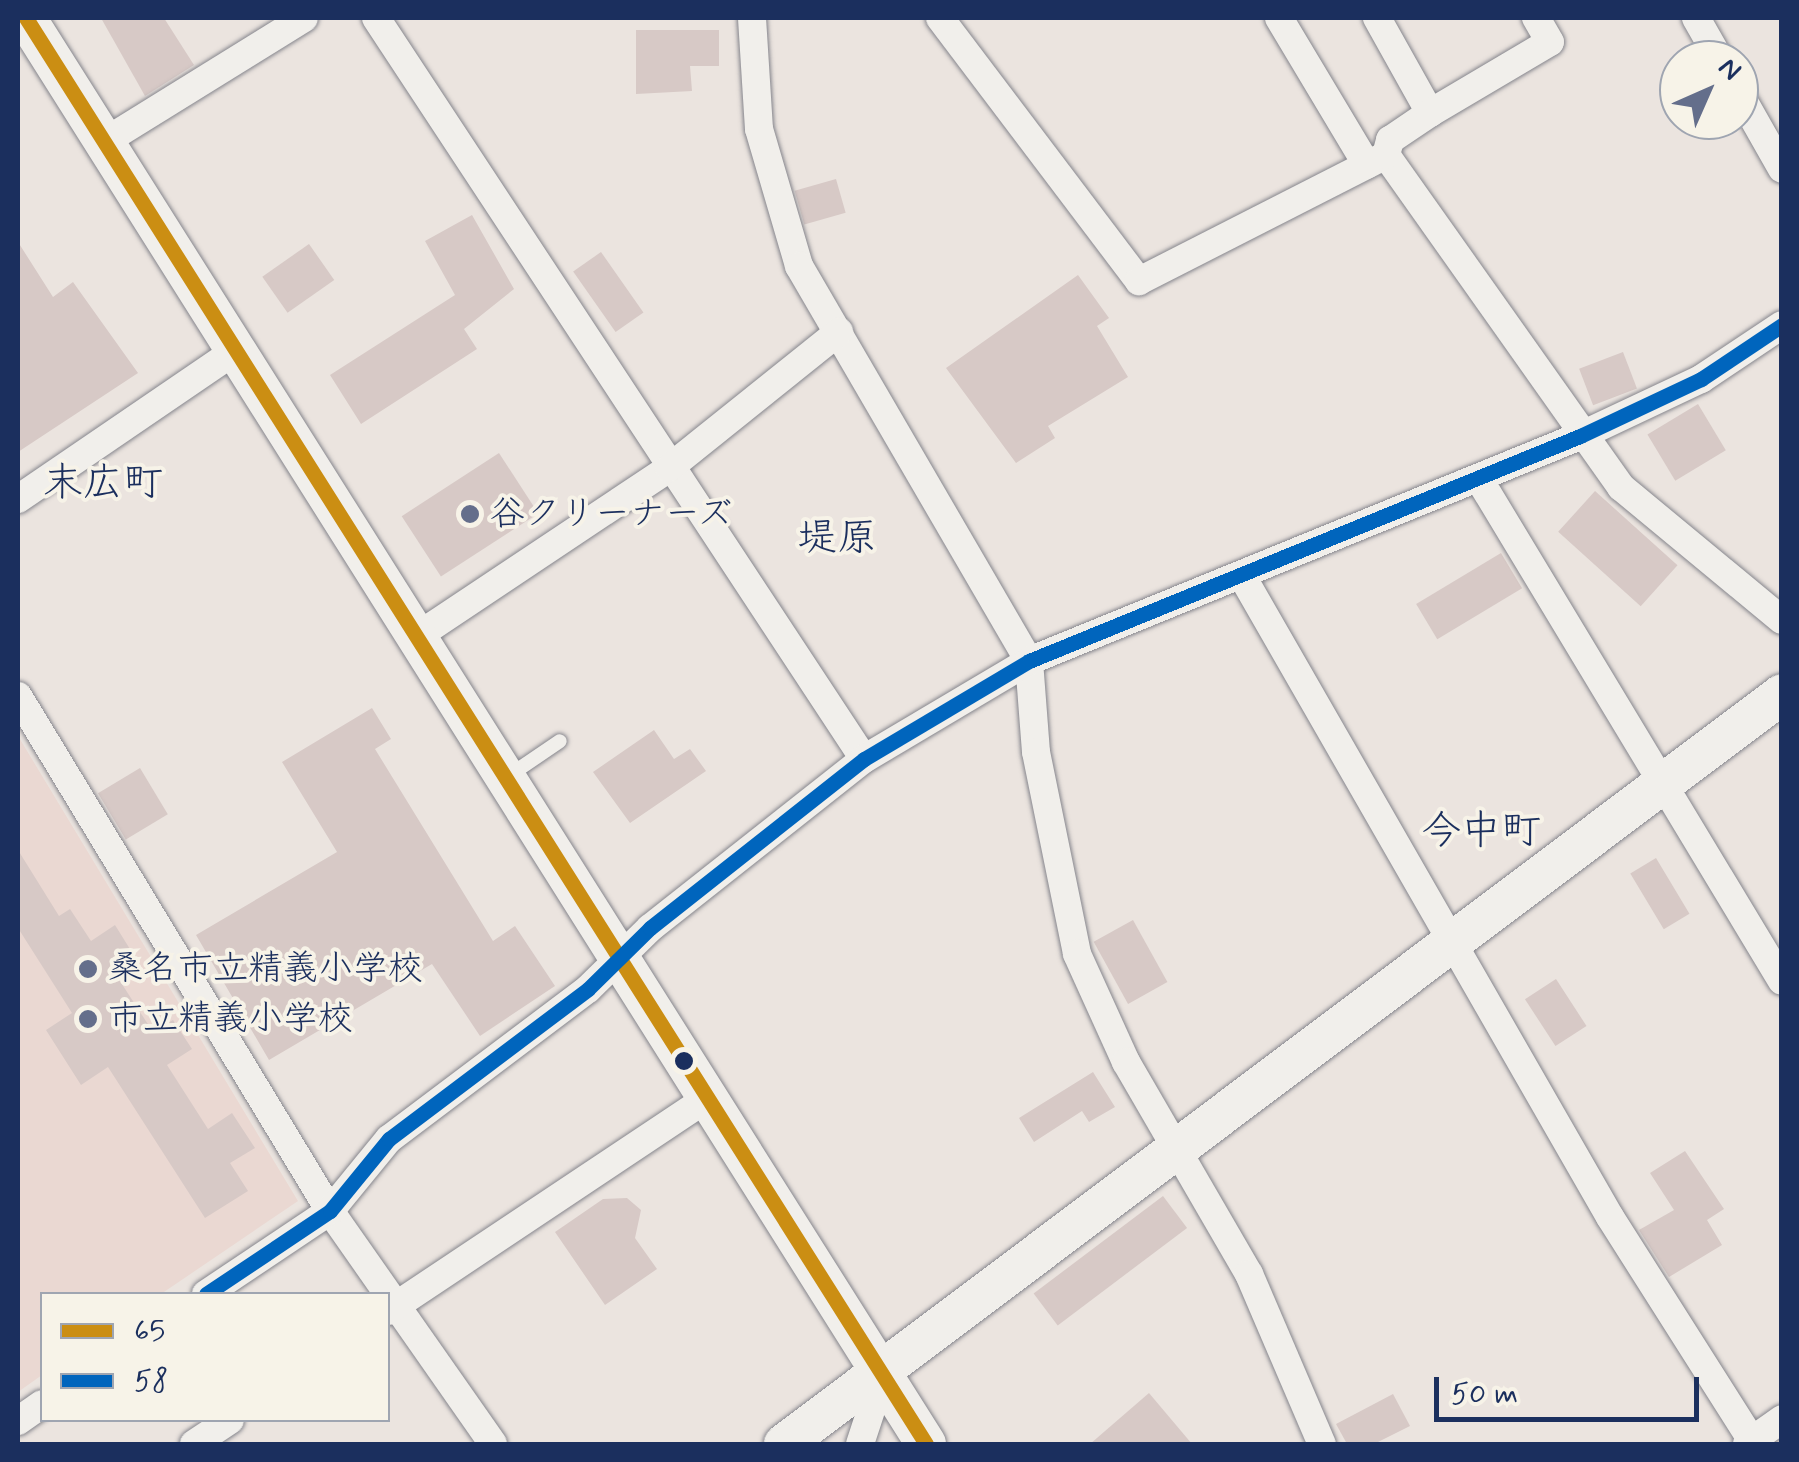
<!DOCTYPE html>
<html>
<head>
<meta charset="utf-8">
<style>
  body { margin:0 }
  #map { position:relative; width:1799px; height:1462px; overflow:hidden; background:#ebe4df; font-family:Mynerve,"Klee One",sans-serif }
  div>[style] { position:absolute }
  .built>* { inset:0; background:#ead8d2 }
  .building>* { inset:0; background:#d7c9c6; transform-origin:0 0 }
  .roads { filter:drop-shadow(0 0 2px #85858c) drop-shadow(0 0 2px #85858c) }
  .lane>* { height:14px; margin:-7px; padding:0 7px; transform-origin:7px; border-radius:7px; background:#f1efeb }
  .street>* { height:28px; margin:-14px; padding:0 14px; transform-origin:14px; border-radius:14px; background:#f1efeb }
  .secondary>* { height:40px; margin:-20px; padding:0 20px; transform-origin:20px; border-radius:20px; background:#f1efeb }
  .bus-1>* { height:15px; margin:-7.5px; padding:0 7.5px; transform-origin:7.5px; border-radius:7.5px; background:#cb8e13 }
  .bus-2>* { height:15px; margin:-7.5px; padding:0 7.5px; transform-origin:7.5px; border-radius:7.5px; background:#0065bd }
  .dots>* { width:28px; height:28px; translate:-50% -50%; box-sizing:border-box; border:5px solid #f7f3e8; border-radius:50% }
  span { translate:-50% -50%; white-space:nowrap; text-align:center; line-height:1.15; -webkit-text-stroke:8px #f7f3e8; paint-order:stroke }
  .poi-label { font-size:35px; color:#1b2f5e }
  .left { translate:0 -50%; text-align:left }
  .quarter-label { font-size:40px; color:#1b2f5e }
  .frame { position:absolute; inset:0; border:20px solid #1b2f5e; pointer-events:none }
  .legend { position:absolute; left:40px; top:1292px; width:350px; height:130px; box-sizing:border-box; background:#f7f3e8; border:2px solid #9fa5b1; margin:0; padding:12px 18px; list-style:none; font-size:30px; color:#1b2f5e }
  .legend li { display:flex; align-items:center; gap:20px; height:50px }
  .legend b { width:50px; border:2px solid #9fa5b1 }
  .north { position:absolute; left:1659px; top:40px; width:100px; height:100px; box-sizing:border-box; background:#f7f3e8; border:2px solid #9fa5b1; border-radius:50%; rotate:45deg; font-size:28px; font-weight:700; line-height:40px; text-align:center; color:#1b2f5e }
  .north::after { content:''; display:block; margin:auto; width:35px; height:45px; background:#646e8b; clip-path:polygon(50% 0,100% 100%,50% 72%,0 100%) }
  .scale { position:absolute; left:1434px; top:1377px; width:265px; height:45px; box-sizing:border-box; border:5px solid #1b2f5e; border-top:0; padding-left:12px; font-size:30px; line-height:35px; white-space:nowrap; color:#1b2f5e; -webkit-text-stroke:8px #f7f3e8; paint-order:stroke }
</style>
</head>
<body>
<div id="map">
  <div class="built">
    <div style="clip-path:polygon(18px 736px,298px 1201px,161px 1294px,42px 1294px,42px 1375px,18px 1392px)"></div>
  </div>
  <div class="building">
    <div style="clip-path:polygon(101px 18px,164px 18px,194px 65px,145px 96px)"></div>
    <div style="clip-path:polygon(636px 30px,719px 30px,719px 66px,690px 66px,692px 91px,636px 94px)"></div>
    <div style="left:836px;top:179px;width:35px;height:43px;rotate:74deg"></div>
    <div style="clip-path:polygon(472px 215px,514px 289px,464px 329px,477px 349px,361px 424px,330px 375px,455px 295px,425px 241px)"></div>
    <div style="clip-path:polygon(18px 242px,53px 297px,73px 282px,138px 373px,18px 452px)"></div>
    <div style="left:309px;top:244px;width:44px;height:57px;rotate:55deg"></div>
    <div style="left:601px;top:252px;width:74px;height:34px;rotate:55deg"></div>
    <div style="clip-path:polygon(1078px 275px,1109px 318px,1097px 326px,1128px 377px,1048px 426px,1055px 438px,1016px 463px,946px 368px)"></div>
    <div style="left:1623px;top:352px;width:39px;height:47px;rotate:69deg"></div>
    <div style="left:1698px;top:404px;width:54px;height:59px;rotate:59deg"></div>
    <div style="left:499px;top:453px;width:72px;height:116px;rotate:57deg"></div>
    <div style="left:1595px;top:491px;width:111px;height:55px;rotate:42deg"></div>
    <div style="left:1501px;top:553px;width:41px;height:99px;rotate:59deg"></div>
    <div style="clip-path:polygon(372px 708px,391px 739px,375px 749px,493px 941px,515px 926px,555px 986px,480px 1036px,432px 964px,269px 1060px,196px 935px,337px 852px,282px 762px)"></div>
    <div style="clip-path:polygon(654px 730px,674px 759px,690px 749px,706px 771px,630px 823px,593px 772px)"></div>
    <div style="left:140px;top:768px;width:54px;height:49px;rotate:59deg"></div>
    <div style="clip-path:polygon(18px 850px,59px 916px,70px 909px,91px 941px,115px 925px,138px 962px,116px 975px,153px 1032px,173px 1020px,192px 1049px,167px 1065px,208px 1129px,232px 1113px,255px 1148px,230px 1163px,248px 1191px,205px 1218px,108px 1067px,81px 1085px,46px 1030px,72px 1013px,18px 928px)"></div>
    <div style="left:1656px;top:858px;width:65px;height:30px;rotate:59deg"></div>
    <div style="left:1133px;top:920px;width:71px;height:45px;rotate:61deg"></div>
    <div style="left:1556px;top:979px;width:56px;height:37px;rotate:57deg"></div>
    <div style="clip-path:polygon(1093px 1072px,1115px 1107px,1089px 1122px,1082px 1111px,1034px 1142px,1019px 1118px)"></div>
    <div style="clip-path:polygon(1685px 1151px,1724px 1209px,1707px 1220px,1722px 1245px,1669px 1277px,1639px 1230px,1674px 1210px,1650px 1173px)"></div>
    <div style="left:1163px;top:1196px;width:40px;height:162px;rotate:53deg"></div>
    <div style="clip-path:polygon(627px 1198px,641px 1210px,635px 1238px,657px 1269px,605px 1305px,555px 1232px,603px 1199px)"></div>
    <div style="clip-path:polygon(1149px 1393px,1192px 1444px,1090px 1444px)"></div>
    <div style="clip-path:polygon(1393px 1394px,1410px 1426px,1374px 1444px,1347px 1444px,1336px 1424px)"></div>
  </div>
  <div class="roads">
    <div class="lane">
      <div style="left:510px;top:775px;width:60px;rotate:-34.2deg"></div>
    </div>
    <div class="street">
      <div style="left:376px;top:18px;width:887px;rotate:56.63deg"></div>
      <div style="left:752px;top:18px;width:111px;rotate:86.4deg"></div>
      <div style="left:759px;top:129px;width:143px;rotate:73.7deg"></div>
      <div style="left:799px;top:266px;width:457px;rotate:59.8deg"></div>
      <div style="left:1029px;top:661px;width:91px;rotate:85.6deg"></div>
      <div style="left:1036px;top:752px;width:206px;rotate:78.5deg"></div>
      <div style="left:1077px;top:954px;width:119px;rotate:65.6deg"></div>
      <div style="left:1126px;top:1062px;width:245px;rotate:59.9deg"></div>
      <div style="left:1249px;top:1274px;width:185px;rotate:66.8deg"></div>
      <div style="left:940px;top:18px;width:330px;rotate:52.9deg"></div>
      <div style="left:1139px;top:281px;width:277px;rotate:-27deg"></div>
      <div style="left:1386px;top:155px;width:407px;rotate:54.7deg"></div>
      <div style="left:1621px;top:487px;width:209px;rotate:39.6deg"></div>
      <div style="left:1279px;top:18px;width:171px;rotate:59.1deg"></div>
      <div style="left:1377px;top:18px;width:109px;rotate:60.8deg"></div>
      <div style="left:1696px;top:18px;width:48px;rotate:60.3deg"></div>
      <div style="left:1739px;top:93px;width:87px;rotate:60.5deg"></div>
      <div style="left:104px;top:142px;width:235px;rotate:-31.8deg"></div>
      <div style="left:1386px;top:155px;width:16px;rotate:-75deg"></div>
      <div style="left:1390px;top:140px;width:48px;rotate:-34deg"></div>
      <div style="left:1430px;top:113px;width:139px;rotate:-30.6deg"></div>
      <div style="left:1550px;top:42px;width:28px;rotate:-120deg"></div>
      <div style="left:1479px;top:479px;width:586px;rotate:58.89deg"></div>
      <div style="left:18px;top:499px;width:263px;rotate:-34.3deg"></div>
      <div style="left:1242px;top:576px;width:739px;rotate:60.14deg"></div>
      <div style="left:1610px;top:1217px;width:265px;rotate:57.6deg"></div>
      <div style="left:416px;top:637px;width:304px;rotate:-33.7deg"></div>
      <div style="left:669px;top:468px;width:218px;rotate:-38.7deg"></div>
      <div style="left:18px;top:696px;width:602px;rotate:58.79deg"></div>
      <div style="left:330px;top:1211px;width:284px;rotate:55deg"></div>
      <div style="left:206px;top:1294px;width:149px;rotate:-33.8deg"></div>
      <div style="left:330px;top:1211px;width:93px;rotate:-50.7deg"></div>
      <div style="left:389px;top:1139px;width:249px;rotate:-37deg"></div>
      <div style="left:588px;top:989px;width:87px;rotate:-44.5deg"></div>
      <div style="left:650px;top:928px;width:273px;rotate:-38.3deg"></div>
      <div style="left:864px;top:759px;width:192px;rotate:-30.7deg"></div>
      <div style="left:1029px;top:661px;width:595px;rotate:-22.21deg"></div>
      <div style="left:1580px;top:436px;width:134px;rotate:-25.2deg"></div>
      <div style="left:1701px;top:379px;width:97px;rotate:-33.7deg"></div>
      <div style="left:388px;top:1311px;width:382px;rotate:-33.7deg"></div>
      <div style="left:18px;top:1421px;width:29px;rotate:-35deg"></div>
      <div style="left:194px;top:1444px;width:43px;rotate:-33.7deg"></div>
      <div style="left:860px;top:1444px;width:74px;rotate:-71.8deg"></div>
      <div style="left:1747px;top:1444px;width:43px;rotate:-35.5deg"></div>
    </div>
    <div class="secondary">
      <div style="left:26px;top:18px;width:1686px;rotate:57.74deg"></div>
      <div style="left:784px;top:1444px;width:1248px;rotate:-36.92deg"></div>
    </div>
  </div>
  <div class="bus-1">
    <div style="left:26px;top:18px;width:1686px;rotate:57.74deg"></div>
  </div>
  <div class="bus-2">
    <div style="left:206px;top:1294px;width:149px;rotate:-33.8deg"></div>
    <div style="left:330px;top:1211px;width:93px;rotate:-50.7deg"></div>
    <div style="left:389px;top:1139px;width:249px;rotate:-37deg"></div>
    <div style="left:588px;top:989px;width:87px;rotate:-44.5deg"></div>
    <div style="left:650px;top:928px;width:273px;rotate:-38.3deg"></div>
    <div style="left:864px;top:759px;width:192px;rotate:-30.7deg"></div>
    <div style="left:1029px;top:661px;width:595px;rotate:-22.21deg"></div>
    <div style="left:1580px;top:436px;width:134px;rotate:-25.2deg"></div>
    <div style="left:1701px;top:379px;width:97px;rotate:-33.7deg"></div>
  </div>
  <div class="dots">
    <div style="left:470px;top:514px;background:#646e8b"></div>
    <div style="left:88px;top:969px;background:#646e8b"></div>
    <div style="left:88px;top:1019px;background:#646e8b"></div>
    <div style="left:684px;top:1061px;background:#1b2f5e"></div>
  </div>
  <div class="poi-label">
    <span class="left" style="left:490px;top:514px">谷クリーナーズ</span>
    <span class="left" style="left:108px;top:969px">桑名市立精義小学校</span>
    <span class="left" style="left:108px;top:1019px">市立精義小学校</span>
  </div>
  <div class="quarter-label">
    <span style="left:103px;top:484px">末広町</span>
    <span style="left:837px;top:539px">堤原</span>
    <span style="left:1481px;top:832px">今中町</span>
  </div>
  <div class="frame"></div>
  <ul class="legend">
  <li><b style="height:12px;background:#cb8e13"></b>65</li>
  <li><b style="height:12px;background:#0065bd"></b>58</li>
  </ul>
  <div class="north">N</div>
  <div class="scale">50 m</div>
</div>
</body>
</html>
